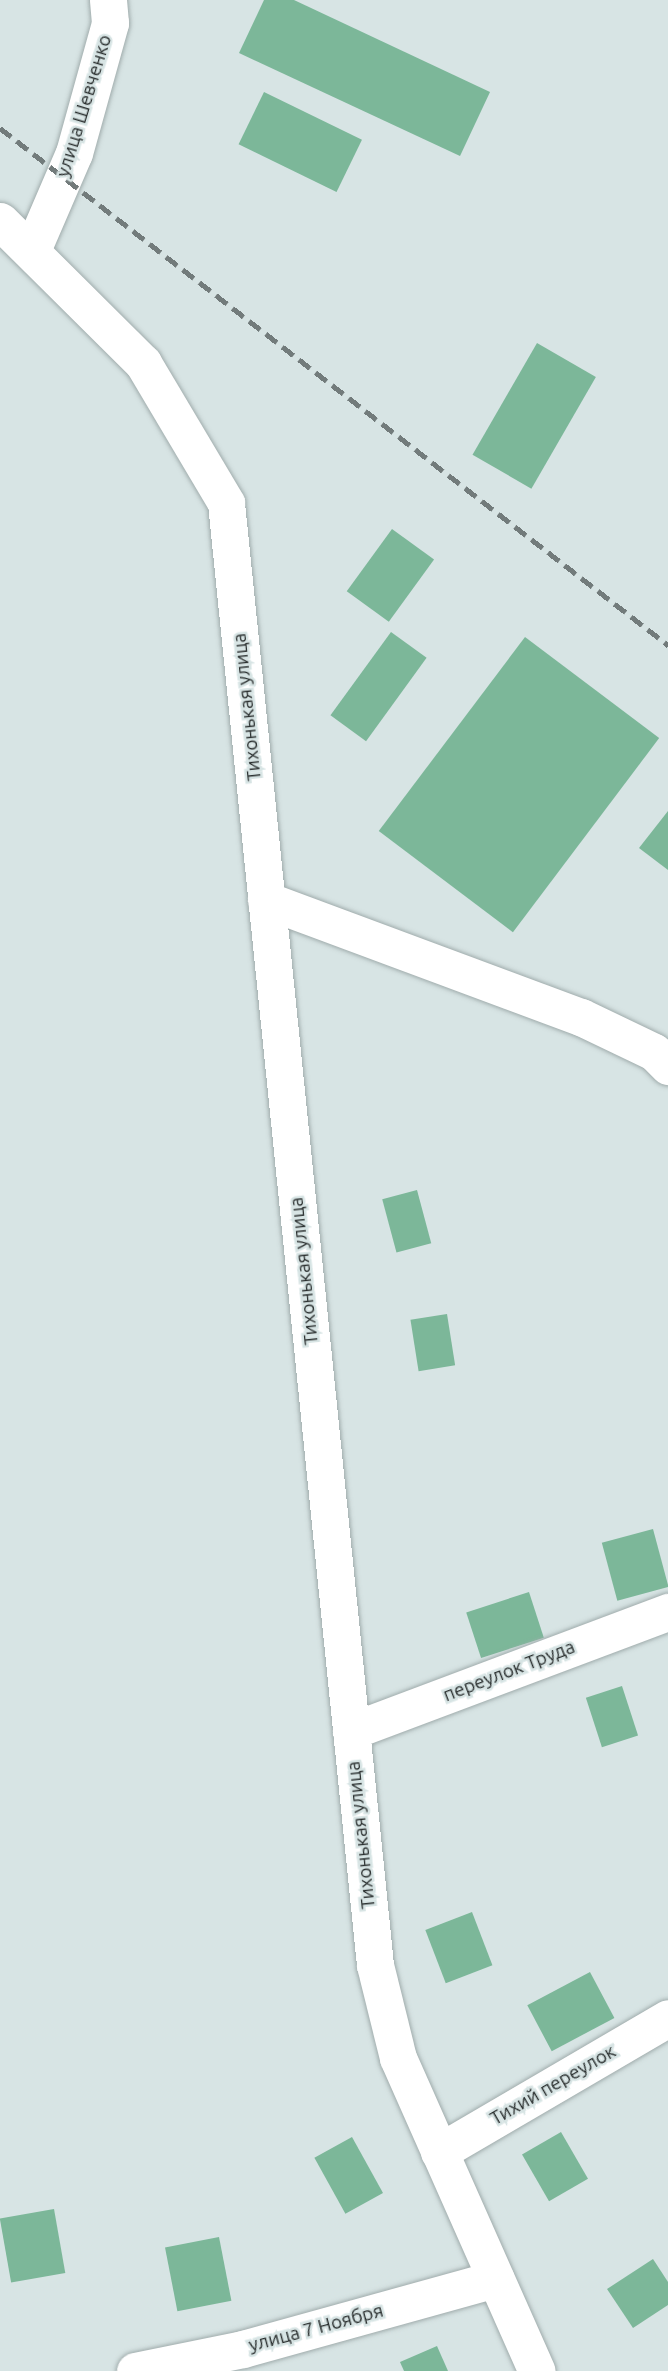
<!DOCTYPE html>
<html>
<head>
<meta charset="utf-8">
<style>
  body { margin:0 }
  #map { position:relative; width:668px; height:2371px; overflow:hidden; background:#d7e4e4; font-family:Ubuntu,sans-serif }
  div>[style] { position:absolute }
  .building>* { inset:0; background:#7cb799; transform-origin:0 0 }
  .roads { filter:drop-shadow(0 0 2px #a0acac) drop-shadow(0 0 2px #a0acac) }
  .minor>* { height:37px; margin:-18.5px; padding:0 18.5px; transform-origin:18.5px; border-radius:18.5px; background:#fff }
  .rail>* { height:5px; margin-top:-2.5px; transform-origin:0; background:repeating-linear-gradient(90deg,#727b7b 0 14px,transparent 0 21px) }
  span { translate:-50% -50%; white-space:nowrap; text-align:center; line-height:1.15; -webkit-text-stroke:5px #d7e4e4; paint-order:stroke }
  .street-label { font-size:19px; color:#292e2e }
</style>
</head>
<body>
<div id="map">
  <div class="building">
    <div style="clip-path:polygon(264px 0,294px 0,490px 92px,460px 156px,239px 53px)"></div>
    <div style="left:264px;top:92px;width:109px;height:58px;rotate:26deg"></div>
    <div style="left:537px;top:343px;width:68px;height:129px;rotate:30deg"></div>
    <div style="left:392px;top:529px;width:52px;height:77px;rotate:36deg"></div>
    <div style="left:391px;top:632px;width:44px;height:103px;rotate:36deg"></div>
    <div style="left:525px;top:637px;width:168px;height:243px;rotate:37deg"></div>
    <div style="clip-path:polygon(668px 811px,668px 870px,639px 848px)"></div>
    <div style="left:417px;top:1190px;width:55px;height:36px;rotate:75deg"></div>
    <div style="left:447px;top:1314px;width:52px;height:37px;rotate:81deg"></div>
    <div style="left:653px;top:1529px;width:60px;height:53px;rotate:75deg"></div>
    <div style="left:529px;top:1592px;width:48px;height:66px;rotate:72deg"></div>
    <div style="left:622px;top:1686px;width:52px;height:38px;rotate:72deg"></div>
    <div style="left:472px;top:1912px;width:57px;height:50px;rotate:69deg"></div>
    <div style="left:590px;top:1972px;width:52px;height:71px;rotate:62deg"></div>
    <div style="left:561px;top:2132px;width:54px;height:45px;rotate:60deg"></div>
    <div style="left:352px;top:2137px;width:64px;height:43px;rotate:61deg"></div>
    <div style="left:54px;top:2209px;width:65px;height:55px;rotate:80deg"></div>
    <div style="left:219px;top:2237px;width:65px;height:55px;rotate:79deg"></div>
    <div style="clip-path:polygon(653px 2259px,668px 2282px,668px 2305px,633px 2328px,607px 2289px)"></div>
    <div style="clip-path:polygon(437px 2346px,448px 2371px,404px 2371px,400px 2362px)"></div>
  </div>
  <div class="roads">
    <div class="minor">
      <div style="left:0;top:221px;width:202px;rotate:44.8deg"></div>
      <div style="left:143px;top:363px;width:163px;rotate:59.3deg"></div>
      <div style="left:226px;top:503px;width:1470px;rotate:84.18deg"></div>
      <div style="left:375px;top:1965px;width:96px;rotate:76.1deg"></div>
      <div style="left:398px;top:2058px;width:342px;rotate:66.1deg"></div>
      <div style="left:33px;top:248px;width:103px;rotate:-66.7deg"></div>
      <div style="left:74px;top:153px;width:135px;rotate:-74.5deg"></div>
      <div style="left:110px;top:23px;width:23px;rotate:-95deg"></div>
      <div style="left:266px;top:900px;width:336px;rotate:20.4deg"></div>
      <div style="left:581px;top:1017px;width:81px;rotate:25.6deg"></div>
      <div style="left:654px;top:1052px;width:20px;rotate:45deg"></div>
      <div style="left:351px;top:1731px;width:339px;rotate:-20.6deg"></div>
      <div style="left:439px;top:2152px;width:265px;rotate:-30.3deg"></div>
      <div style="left:135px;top:2371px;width:110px;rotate:-11.5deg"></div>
      <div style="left:243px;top:2349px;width:262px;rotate:-15.5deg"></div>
    </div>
  </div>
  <div class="rail">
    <div style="left:0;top:128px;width:845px;rotate:37.74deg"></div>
  </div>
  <div class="street-label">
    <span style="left:84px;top:106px;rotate:-73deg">улица Шевченко</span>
    <span style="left:247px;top:707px;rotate:-96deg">Тихонькая улица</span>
    <span style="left:304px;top:1271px;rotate:-96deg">Тихонькая улица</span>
    <span style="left:509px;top:1671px;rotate:-21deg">переулок Труда</span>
    <span style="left:361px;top:1835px;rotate:-96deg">Тихонькая улица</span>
    <span style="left:553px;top:2085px;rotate:-30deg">Тихий переулок</span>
    <span style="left:316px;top:2328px;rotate:-15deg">улица 7 Ноября</span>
  </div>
</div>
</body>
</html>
